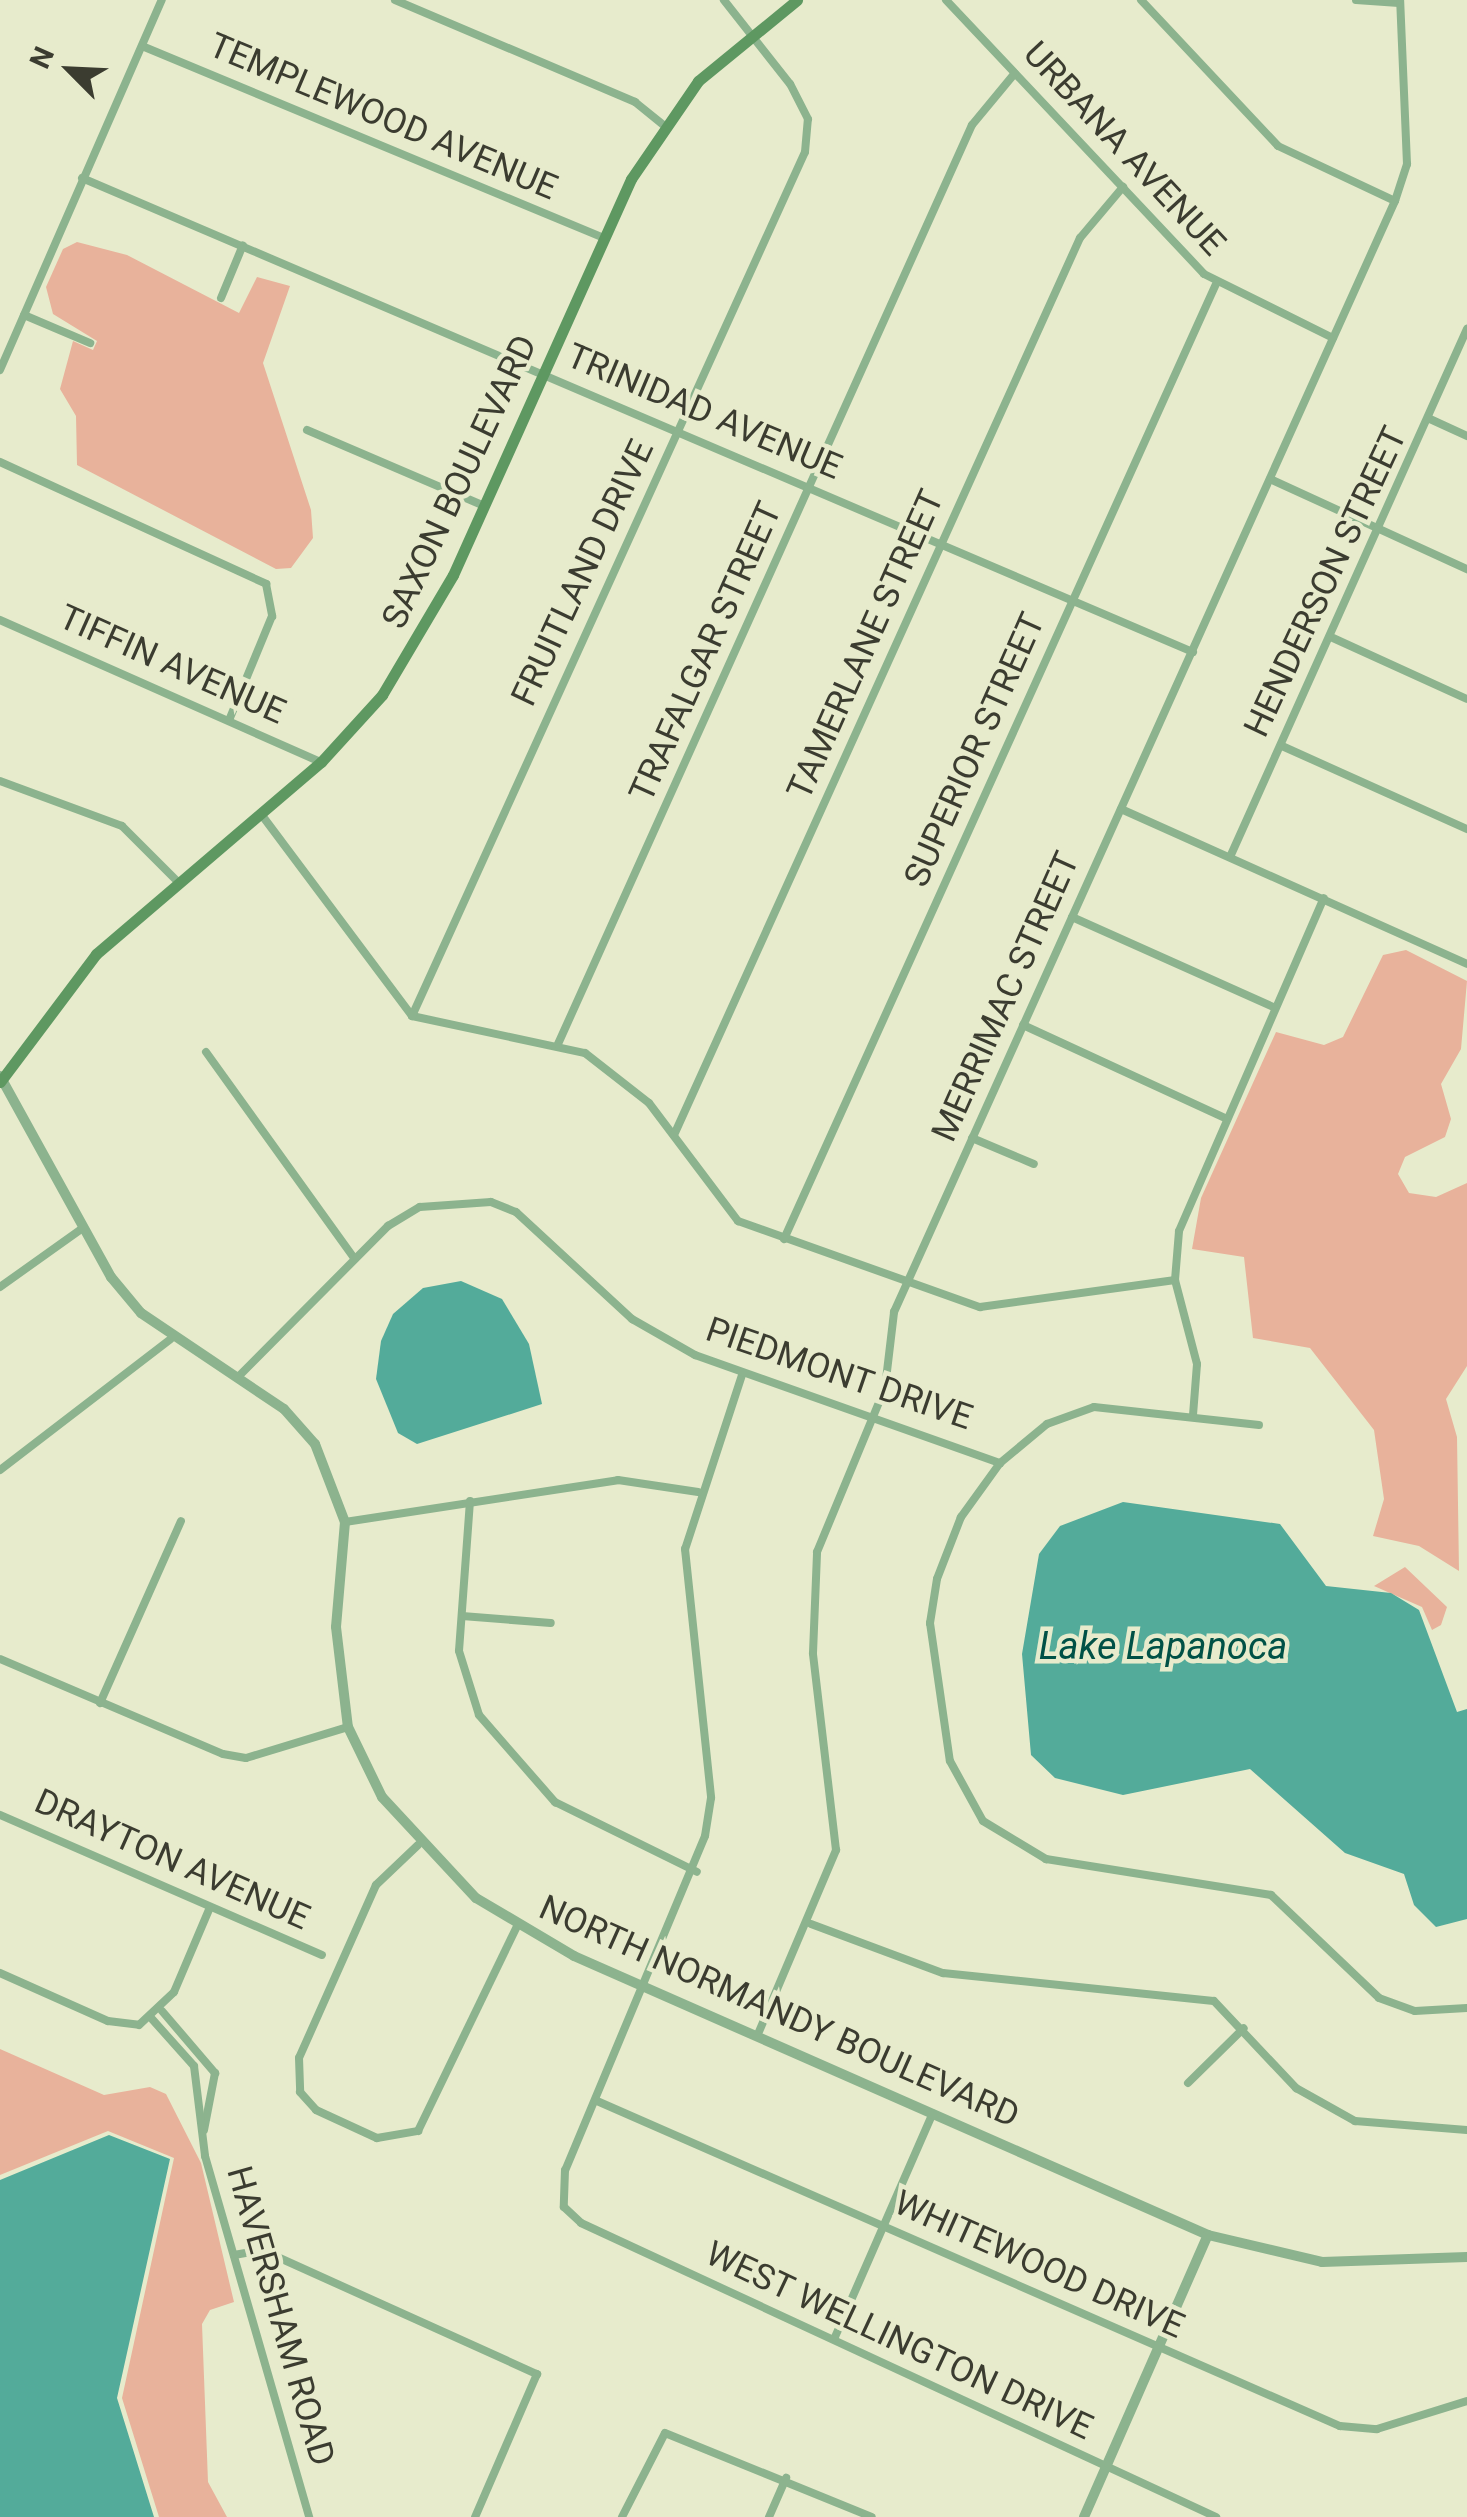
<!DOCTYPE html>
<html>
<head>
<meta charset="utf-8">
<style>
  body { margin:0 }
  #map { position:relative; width:1467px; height:2517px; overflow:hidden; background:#e7ebcc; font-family:Roboto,sans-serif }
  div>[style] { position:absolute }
  .green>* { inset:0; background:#e8b29b }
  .water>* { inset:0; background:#53ab9a }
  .minor>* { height:8px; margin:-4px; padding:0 4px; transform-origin:4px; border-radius:4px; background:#8cb38e }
  .tertiary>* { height:10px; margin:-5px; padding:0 5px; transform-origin:5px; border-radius:5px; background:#8cb38e }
  .secondary>* { height:11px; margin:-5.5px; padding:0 5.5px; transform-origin:5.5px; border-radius:5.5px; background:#5e9861 }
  span { translate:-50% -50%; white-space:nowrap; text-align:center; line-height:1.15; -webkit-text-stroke:9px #e7ebcc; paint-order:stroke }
  .street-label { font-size:35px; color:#3b3c30 }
  .water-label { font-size:38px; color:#005146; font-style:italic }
  .north { position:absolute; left:20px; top:20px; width:100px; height:100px; -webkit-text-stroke:8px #e7ebcc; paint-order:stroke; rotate:294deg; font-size:28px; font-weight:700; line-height:40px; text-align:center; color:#3b3c30 }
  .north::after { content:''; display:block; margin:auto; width:35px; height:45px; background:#3b3c30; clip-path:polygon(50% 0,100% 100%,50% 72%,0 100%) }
</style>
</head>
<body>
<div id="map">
  <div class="green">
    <div style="clip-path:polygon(77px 242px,127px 255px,239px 313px,257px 277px,290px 286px,263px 363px,311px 510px,313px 538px,291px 568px,276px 569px,77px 465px,76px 416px,60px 389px,73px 341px,93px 350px,97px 341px,53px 314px,46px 287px,63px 249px)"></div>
    <div style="clip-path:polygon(1406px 950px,1467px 981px,1461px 1049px,1441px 1084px,1451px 1119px,1445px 1137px,1405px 1157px,1398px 1174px,1409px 1193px,1436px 1197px,1467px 1183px,1467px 1366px,1446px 1399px,1457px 1437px,1459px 1571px,1419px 1546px,1373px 1536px,1384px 1499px,1374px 1430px,1310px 1348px,1253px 1338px,1244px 1257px,1192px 1249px,1201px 1198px,1276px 1032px,1324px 1045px,1343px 1037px,1383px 955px)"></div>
    <div style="clip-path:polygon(1405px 1567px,1447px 1607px,1441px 1625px,1432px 1630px,1422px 1607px,1374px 1586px)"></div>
    <div style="clip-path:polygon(0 2049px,104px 2095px,150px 2087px,166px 2094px,201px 2163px,234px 2302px,210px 2310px,202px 2324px,208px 2482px,227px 2517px,159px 2517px,122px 2398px,174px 2158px,108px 2131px,0 2175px)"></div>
  </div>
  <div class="water">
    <div style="clip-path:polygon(461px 1281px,502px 1299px,529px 1344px,542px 1404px,417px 1444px,398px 1433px,376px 1379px,381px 1341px,393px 1314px,423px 1288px)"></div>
    <div style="clip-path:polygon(1123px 1502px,1280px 1524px,1326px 1586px,1391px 1593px,1419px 1610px,1457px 1712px,1467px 1709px,1467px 1919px,1436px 1927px,1414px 1905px,1404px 1874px,1345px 1853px,1250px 1769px,1123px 1795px,1055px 1778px,1031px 1755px,1022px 1654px,1039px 1554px,1060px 1526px)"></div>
    <div style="clip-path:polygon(109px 2135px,170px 2159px,117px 2398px,154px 2517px,0 2517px,0 2180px)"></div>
  </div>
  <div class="minor">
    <div style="left:395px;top:0;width:261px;rotate:23deg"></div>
    <div style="left:635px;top:102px;width:36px;rotate:39deg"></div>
    <div style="left:946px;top:0;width:376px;rotate:46.7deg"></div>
    <div style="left:1204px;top:274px;width:144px;rotate:26.4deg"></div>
    <div style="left:1141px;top:0;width:200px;rotate:46.8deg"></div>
    <div style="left:1278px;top:146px;width:129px;rotate:25.2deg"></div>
    <div style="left:1356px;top:0;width:43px;rotate:4deg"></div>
    <div style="left:142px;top:46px;width:500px;rotate:22.57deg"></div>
    <div style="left:82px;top:178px;width:1208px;rotate:23.11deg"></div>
    <div style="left:221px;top:298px;width:57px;rotate:-67.5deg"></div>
    <div style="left:24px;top:315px;width:72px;rotate:23deg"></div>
    <div style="left:0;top:370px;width:404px;rotate:-66.4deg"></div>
    <div style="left:1430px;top:419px;width:41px;rotate:24.7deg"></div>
    <div style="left:307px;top:430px;width:193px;rotate:23.2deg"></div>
    <div style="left:0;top:462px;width:293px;rotate:24.6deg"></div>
    <div style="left:266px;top:584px;width:33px;rotate:79deg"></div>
    <div style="left:272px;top:616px;width:110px;rotate:112.4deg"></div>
    <div style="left:1270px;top:479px;width:217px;rotate:24.6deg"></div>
    <div style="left:0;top:620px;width:351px;rotate:23.9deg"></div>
    <div style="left:1333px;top:638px;width:147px;rotate:24.5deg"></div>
    <div style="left:1282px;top:746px;width:203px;rotate:24.2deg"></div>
    <div style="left:0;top:781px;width:130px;rotate:20.2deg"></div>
    <div style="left:122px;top:826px;width:76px;rotate:45deg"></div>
    <div style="left:1121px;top:809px;width:379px;rotate:24.1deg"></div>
    <div style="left:261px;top:814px;width:252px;rotate:53.2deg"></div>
    <div style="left:412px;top:1016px;width:177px;rotate:12.1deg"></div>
    <div style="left:585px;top:1053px;width:81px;rotate:38deg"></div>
    <div style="left:649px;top:1103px;width:148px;rotate:53deg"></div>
    <div style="left:738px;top:1221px;width:257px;rotate:19.6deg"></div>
    <div style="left:980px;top:1307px;width:197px;rotate:-7.9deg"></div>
    <div style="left:1230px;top:857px;width:579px;rotate:-65.83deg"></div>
    <div style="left:1072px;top:917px;width:222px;rotate:24.1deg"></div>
    <div style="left:412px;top:1016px;width:949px;rotate:-65.54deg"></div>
    <div style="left:805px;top:152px;width:33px;rotate:-85deg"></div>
    <div style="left:808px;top:119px;width:39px;rotate:-117deg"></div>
    <div style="left:790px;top:84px;width:107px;rotate:-128.2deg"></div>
    <div style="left:1023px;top:1025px;width:222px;rotate:24.7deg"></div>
    <div style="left:558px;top:1044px;width:1008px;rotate:-65.75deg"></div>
    <div style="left:972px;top:125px;width:67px;rotate:-50.4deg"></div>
    <div style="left:206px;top:1052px;width:254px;rotate:54.3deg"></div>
    <div style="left:674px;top:1135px;width:985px;rotate:-65.65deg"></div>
    <div style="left:1080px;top:238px;width:67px;rotate:-49.9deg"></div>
    <div style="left:972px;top:1138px;width:67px;rotate:22.8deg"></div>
    <div style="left:784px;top:1239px;width:1048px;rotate:-65.66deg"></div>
    <div style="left:0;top:1287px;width:103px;rotate:-35.5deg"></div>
    <div style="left:742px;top:1375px;width:183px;rotate:108.1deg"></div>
    <div style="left:685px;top:1549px;width:250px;rotate:84deg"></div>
    <div style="left:711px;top:1798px;width:38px;rotate:99deg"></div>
    <div style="left:705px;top:1836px;width:362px;rotate:112.7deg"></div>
    <div style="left:565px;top:2170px;width:37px;rotate:92deg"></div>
    <div style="left:564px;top:2207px;width:23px;rotate:43deg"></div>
    <div style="left:581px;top:2223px;width:700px;rotate:24.84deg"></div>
    <div style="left:238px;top:1377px;width:213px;rotate:-45.2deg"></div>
    <div style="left:388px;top:1226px;width:37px;rotate:-31deg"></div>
    <div style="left:420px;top:1207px;width:71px;rotate:-4deg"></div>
    <div style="left:491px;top:1202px;width:27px;rotate:22deg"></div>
    <div style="left:516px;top:1212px;width:158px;rotate:42.7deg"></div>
    <div style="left:632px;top:1319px;width:73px;rotate:29.7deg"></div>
    <div style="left:695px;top:1355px;width:324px;rotate:19.5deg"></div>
    <div style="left:1193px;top:1415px;width:51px;rotate:-85.5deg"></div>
    <div style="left:1197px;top:1364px;width:87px;rotate:-104.7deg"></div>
    <div style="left:1175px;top:1280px;width:49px;rotate:-85.3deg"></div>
    <div style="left:1179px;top:1231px;width:363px;rotate:-66.5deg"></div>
    <div style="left:1259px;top:1425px;width:166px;rotate:-173.8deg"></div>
    <div style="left:1094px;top:1407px;width:50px;rotate:160.1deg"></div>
    <div style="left:1047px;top:1424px;width:61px;rotate:140.3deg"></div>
    <div style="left:1000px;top:1463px;width:67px;rotate:125.8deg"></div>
    <div style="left:961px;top:1517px;width:66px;rotate:111.2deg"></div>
    <div style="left:937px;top:1579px;width:45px;rotate:99deg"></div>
    <div style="left:930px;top:1623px;width:139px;rotate:81.8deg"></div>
    <div style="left:950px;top:1761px;width:68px;rotate:61.2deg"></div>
    <div style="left:983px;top:1821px;width:74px;rotate:31.1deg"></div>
    <div style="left:1046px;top:1859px;width:228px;rotate:9.1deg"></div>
    <div style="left:1271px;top:1895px;width:149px;rotate:43.6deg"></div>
    <div style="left:1379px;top:1998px;width:38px;rotate:20deg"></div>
    <div style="left:1415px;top:2011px;width:52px;rotate:-3.3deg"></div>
    <div style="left:0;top:1470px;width:215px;rotate:-37.5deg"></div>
    <div style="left:470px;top:1501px;width:150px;rotate:94.2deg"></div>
    <div style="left:459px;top:1651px;width:67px;rotate:72.6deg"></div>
    <div style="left:479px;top:1715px;width:116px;rotate:48.9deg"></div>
    <div style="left:555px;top:1802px;width:158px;rotate:26.2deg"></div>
    <div style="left:345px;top:1522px;width:276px;rotate:-8.7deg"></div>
    <div style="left:618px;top:1480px;width:81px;rotate:8.5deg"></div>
    <div style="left:462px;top:1616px;width:89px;rotate:4.5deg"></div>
    <div style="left:0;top:1659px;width:242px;rotate:23.1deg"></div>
    <div style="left:223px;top:1754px;width:23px;rotate:10deg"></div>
    <div style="left:246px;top:1758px;width:107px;rotate:-16.9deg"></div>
    <div style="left:100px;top:1703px;width:199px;rotate:-66deg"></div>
    <div style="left:0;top:1815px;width:351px;rotate:23.5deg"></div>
    <div style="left:418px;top:1845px;width:58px;rotate:136.4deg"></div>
    <div style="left:376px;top:1885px;width:189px;rotate:114deg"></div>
    <div style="left:299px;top:2058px;width:34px;rotate:88deg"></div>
    <div style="left:300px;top:2092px;width:24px;rotate:48deg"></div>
    <div style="left:316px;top:2110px;width:67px;rotate:24.7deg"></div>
    <div style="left:377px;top:2138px;width:42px;rotate:-9.7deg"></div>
    <div style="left:418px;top:2131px;width:228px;rotate:-64.2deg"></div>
    <div style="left:811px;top:1924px;width:141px;rotate:20.4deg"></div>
    <div style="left:943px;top:1973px;width:272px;rotate:5.9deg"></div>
    <div style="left:1214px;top:2001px;width:120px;rotate:46.7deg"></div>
    <div style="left:1296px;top:2088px;width:68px;rotate:29.2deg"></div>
    <div style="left:1355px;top:2121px;width:112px;rotate:4.6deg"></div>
    <div style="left:0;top:1973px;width:118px;rotate:24deg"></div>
    <div style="left:108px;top:2021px;width:31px;rotate:7deg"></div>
    <div style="left:139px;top:2025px;width:48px;rotate:-43.3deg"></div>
    <div style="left:174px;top:1992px;width:92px;rotate:-67deg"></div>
    <div style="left:162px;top:2011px;width:82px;rotate:49.5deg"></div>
    <div style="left:215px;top:2073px;width:58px;rotate:100.9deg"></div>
    <div style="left:152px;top:2019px;width:63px;rotate:48.2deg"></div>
    <div style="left:194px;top:2066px;width:91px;rotate:83deg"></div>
    <div style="left:205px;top:2156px;width:376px;rotate:73.9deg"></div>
    <div style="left:758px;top:2034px;width:200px;rotate:-67deg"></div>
    <div style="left:836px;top:1850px;width:198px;rotate:-96.7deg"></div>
    <div style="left:813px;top:1653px;width:101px;rotate:-87.7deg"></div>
    <div style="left:817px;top:1552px;width:178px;rotate:-67.5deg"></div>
    <div style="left:885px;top:1388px;width:77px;rotate:-83.2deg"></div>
    <div style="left:894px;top:1312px;width:1219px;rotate:-65.73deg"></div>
    <div style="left:1395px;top:201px;width:39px;rotate:-72deg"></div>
    <div style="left:1407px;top:164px;width:164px;rotate:-92.4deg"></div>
    <div style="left:1188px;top:2083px;width:78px;rotate:-44.5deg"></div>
    <div style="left:597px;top:2101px;width:811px;rotate:23.63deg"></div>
    <div style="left:1340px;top:2426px;width:37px;rotate:5deg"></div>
    <div style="left:1377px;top:2429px;width:94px;rotate:-17.3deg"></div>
    <div style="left:234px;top:2255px;width:28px;rotate:-10deg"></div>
    <div style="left:262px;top:2250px;width:302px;rotate:24.3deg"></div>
    <div style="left:537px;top:2374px;width:156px;rotate:113.4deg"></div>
    <div style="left:835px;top:2337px;width:244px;rotate:-66.4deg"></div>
    <div style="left:622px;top:2517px;width:94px;rotate:-62.9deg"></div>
    <div style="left:665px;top:2433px;width:223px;rotate:22.1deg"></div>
    <div style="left:769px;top:2517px;width:43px;rotate:-66.4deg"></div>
  </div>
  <div class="tertiary">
    <div style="left:0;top:1076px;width:230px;rotate:61.1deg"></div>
    <div style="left:111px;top:1277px;width:47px;rotate:50.2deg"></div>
    <div style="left:141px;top:1313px;width:172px;rotate:33.9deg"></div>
    <div style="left:284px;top:1409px;width:47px;rotate:48.5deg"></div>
    <div style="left:315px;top:1444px;width:84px;rotate:69deg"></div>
    <div style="left:345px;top:1522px;width:105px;rotate:94.9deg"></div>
    <div style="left:336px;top:1627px;width:101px;rotate:83.2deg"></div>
    <div style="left:348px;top:1727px;width:78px;rotate:64.1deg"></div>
    <div style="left:382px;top:1797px;width:138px;rotate:47.1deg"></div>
    <div style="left:476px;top:1898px;width:114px;rotate:30.6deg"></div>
    <div style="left:574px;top:1956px;width:693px;rotate:23.75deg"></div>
    <div style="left:1208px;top:2235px;width:117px;rotate:13.3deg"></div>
    <div style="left:1322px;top:2262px;width:145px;rotate:-2deg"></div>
    <div style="left:1084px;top:2517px;width:308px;rotate:-66.3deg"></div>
  </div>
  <div class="secondary">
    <div style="left:0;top:1082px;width:160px;rotate:-53.1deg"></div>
    <div style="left:96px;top:954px;width:296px;rotate:-40.5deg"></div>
    <div style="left:321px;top:762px;width:91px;rotate:-47.7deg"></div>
    <div style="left:382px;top:695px;width:139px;rotate:-59.4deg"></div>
    <div style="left:453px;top:575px;width:434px;rotate:-65.8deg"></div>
    <div style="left:631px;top:179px;width:119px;rotate:-55.6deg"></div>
    <div style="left:698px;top:81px;width:128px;rotate:-39.3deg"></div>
  </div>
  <div class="street-label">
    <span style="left:383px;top:117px;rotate:23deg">TEMPLEWOOD AVENUE</span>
    <span style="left:1124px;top:149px;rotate:47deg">URBANA AVENUE</span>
    <span style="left:704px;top:412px;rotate:23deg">TRINIDAD AVENUE</span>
    <span style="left:460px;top:482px;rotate:-65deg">SAXON BOULEVARD</span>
    <span style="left:583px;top:573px;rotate:-65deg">FRUITLAND DRIVE</span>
    <span style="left:1326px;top:582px;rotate:-65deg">HENDERSON STREET</span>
    <span style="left:866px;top:645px;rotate:-66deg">TAMERLANE STREET</span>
    <span style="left:706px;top:652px;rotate:-66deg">TRAFALGAR STREET</span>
    <span style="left:172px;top:665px;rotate:24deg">TIFFIN AVENUE</span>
    <span style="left:975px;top:750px;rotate:-66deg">SUPERIOR STREET</span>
    <span style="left:1006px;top:997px;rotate:-66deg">MERRIMAC STREET</span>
    <span style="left:839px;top:1374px;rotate:19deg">PIEDMONT DRIVE</span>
    <span style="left:172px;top:1860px;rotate:24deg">DRAYTON AVENUE</span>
    <span style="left:779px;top:2012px;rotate:24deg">NORTH NORMANDY BOULEVARD</span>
    <span style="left:1039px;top:2265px;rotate:24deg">WHITEWOOD DRIVE</span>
    <span style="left:280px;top:2316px;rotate:74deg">HAVERSHAM ROAD</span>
    <span style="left:899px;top:2341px;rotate:25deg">WEST WELLINGTON DRIVE</span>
  </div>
  <div class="water-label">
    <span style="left:1163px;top:1647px">Lake Lapanoca</span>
  </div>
  <div class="north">N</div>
</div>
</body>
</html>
